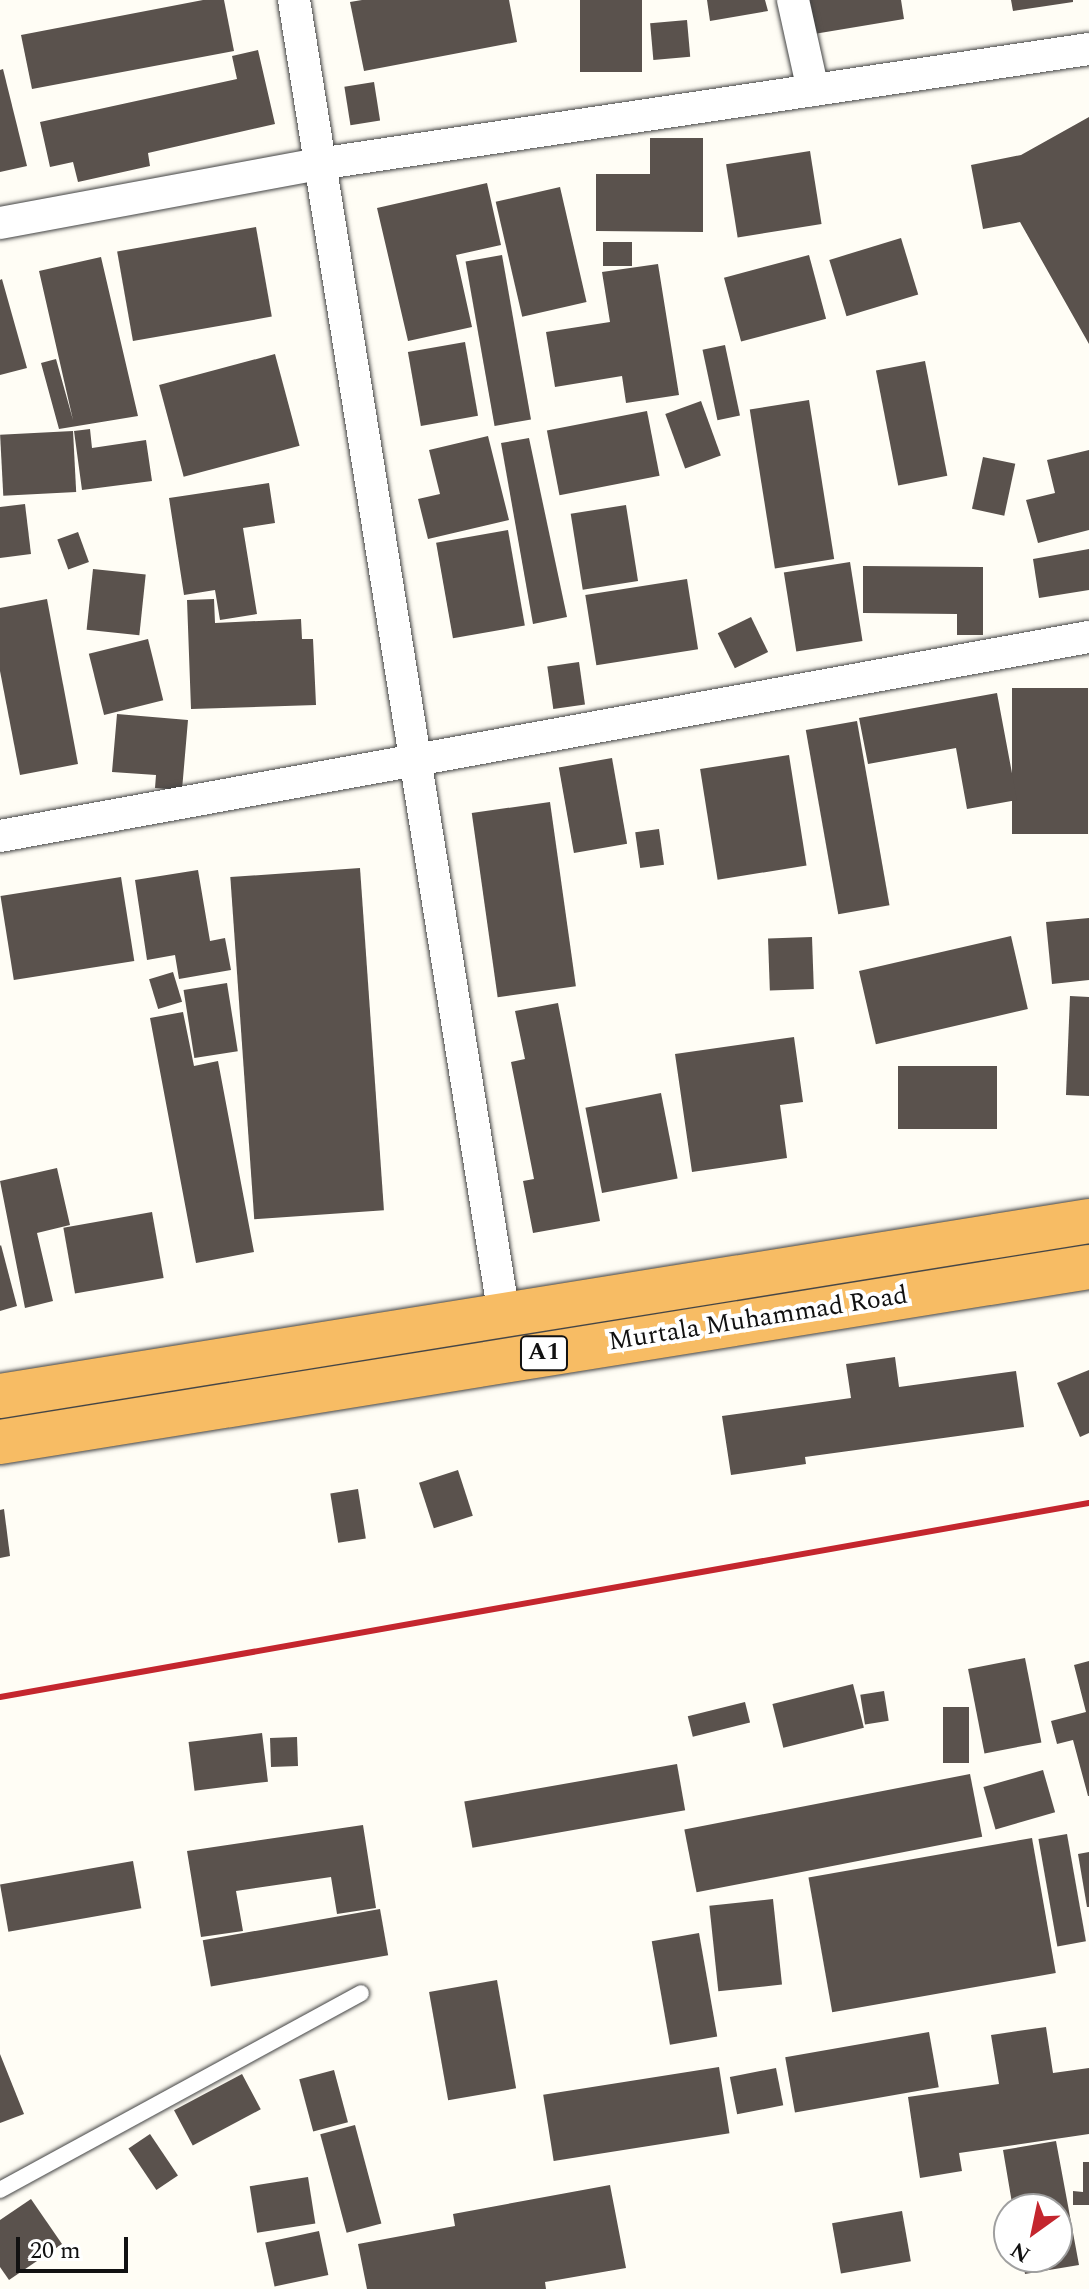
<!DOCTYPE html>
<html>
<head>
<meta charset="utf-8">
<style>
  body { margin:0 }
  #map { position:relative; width:1089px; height:2289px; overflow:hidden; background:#fffdf5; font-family:Spectral,serif }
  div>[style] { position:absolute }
  .building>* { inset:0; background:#5a524d; transform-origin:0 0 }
  .roads { filter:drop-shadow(0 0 2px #444) drop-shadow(0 0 2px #444) }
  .service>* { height:16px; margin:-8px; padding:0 8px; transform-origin:8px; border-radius:8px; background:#fff }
  .minor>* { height:32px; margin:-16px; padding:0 16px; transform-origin:16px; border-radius:16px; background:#fff }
  .trunk>* { height:44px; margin:-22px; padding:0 22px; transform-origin:22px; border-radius:22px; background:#f7bc64 }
  .rail>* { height:6px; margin:-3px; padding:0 3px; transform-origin:3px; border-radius:3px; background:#c4262e }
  span { translate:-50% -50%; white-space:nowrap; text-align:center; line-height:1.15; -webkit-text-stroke:8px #fff; paint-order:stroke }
  .shield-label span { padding:2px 6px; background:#fff; border:2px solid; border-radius:6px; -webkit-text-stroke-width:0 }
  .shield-label { font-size:24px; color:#111; font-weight:700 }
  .street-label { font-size:26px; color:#111 }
  .north { position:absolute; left:993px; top:2193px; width:80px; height:80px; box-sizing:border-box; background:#fff; border:2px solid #a0a0a0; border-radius:50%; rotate:213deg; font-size:22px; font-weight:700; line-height:32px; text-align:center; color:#111 }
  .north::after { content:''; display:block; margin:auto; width:28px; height:36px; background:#c4262e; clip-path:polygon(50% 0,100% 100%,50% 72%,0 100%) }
  .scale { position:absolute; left:16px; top:2237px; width:112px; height:36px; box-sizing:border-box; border:4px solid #111; border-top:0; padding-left:10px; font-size:24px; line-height:28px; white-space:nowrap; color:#111; -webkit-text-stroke:6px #fff; paint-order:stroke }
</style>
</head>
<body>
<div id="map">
  <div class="building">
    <div style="clip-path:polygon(203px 0,224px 0,234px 51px,32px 89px,21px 35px)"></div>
    <div style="clip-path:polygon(362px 0,509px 0,517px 42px,364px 71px,350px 2px)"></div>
    <div style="left:580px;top:0;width:62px;height:72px"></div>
    <div style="clip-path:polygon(707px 0,765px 0,768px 11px,710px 21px)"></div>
    <div style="clip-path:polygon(808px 0,901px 0,904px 19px,814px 34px)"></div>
    <div style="clip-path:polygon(1011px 0,1073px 0,1073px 2px,1013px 11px)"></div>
    <div style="left:687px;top:20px;width:37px;height:37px;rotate:85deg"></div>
    <div style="clip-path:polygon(258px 50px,275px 124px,148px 153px,150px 166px,78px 182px,73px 162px,50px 167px,40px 122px,237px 79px,232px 56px)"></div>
    <div style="clip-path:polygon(3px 69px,27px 166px,0 172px,0 70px)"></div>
    <div style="left:374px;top:82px;width:39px;height:30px;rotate:81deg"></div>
    <div style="clip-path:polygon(1089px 117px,1089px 344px,1020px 222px,983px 229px,971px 165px,1021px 155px)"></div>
    <div style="clip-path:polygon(650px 138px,703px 138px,703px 232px,596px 231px,596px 174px,650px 174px)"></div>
    <div style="left:810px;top:151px;width:74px;height:85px;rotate:81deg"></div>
    <div style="clip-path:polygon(487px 183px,501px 245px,456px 255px,472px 327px,408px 341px,377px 208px)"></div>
    <div style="left:560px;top:187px;width:118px;height:66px;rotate:77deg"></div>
    <div style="left:256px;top:227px;width:91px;height:141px;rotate:80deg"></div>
    <div style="left:901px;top:238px;width:59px;height:75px;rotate:73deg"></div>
    <div style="left:603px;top:242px;width:29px;height:24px"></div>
    <div style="left:502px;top:255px;width:167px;height:37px;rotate:80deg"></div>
    <div style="left:809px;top:255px;width:66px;height:88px;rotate:75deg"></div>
    <div style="clip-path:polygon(101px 257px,138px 416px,59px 429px,41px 363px,56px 359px,73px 420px,39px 271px)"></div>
    <div style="clip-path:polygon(658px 264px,679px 395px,626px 403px,622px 376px,555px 387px,546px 332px,610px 322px,602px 272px)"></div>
    <div style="clip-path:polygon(2px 279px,27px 368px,0 375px,0 280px)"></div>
    <div style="left:465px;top:342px;width:75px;height:58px;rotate:80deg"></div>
    <div style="left:725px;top:345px;width:72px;height:23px;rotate:78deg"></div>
    <div style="left:275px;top:354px;width:95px;height:120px;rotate:75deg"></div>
    <div style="left:925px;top:361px;width:117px;height:50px;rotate:79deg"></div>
    <div style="left:809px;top:400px;width:161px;height:60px;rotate:81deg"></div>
    <div style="left:701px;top:401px;width:58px;height:38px;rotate:70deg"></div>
    <div style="left:647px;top:411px;width:66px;height:102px;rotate:79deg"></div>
    <div style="clip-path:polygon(90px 429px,92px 448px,146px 440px,152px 481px,82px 490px,74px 431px)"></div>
    <div style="left:73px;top:431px;width:61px;height:73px;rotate:87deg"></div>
    <div style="clip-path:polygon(488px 436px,509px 520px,428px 539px,418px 499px,440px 494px,429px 450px)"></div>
    <div style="clip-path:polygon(529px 438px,567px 617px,533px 624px,501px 443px)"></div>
    <div style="clip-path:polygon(1089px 450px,1089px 530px,1038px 543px,1026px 500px,1055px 493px,1047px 460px)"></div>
    <div style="left:983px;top:457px;width:33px;height:53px;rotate:12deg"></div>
    <div style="clip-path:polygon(269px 483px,275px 523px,243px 528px,257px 614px,220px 620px,215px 590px,184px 595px,169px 498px)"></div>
    <div style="clip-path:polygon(25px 504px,31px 554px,0 558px,0 507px)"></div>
    <div style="left:626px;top:505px;width:77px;height:56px;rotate:81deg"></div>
    <div style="left:508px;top:530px;width:97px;height:73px;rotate:80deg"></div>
    <div style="left:78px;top:532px;width:32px;height:22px;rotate:70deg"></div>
    <div style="clip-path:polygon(1089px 549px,1089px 590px,1039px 598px,1033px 559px)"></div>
    <div style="left:850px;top:562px;width:80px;height:67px;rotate:81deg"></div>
    <div style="clip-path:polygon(863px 566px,983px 567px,983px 635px,957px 635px,957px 614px,863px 613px)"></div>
    <div style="left:93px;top:569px;width:53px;height:61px;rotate:6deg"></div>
    <div style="left:687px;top:579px;width:71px;height:103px;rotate:81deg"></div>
    <div style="clip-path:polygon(47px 599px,78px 764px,20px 775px,0 671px,0 608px)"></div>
    <div style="clip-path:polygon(214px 599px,215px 623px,301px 619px,302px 639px,313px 639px,316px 705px,191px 709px,187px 600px)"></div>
    <div style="left:751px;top:617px;width:39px;height:37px;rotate:64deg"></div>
    <div style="left:148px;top:639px;width:63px;height:61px;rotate:76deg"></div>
    <div style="left:579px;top:662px;width:43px;height:32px;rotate:82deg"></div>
    <div style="left:1088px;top:688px;width:146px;height:76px;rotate:90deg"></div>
    <div style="clip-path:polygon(997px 693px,1017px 800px,967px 809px,956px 748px,868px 764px,859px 718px)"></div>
    <div style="clip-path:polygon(117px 714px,188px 720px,182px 790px,155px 788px,156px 775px,112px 772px)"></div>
    <div style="left:857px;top:721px;width:187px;height:52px;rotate:80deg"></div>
    <div style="left:789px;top:755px;width:112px;height:90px;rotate:81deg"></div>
    <div style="left:612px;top:758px;width:87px;height:54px;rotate:80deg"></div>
    <div style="left:550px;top:802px;width:186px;height:79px;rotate:82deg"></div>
    <div style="left:659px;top:829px;width:36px;height:24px;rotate:82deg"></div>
    <div style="left:360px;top:868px;width:343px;height:130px;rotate:86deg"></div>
    <div style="clip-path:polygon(198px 870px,210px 941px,225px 938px,231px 970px,179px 979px,175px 955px,147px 960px,135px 880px)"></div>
    <div style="left:121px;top:877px;width:85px;height:122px;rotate:81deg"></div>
    <div style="clip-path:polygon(1089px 918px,1089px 980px,1052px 984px,1046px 922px)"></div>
    <div style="left:1011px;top:936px;width:75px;height:156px;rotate:77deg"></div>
    <div style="left:812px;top:937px;width:52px;height:44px;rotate:88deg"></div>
    <div style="left:173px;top:972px;width:31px;height:25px;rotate:73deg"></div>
    <div style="left:227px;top:983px;width:69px;height:44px;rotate:81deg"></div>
    <div style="clip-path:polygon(1070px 996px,1089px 997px,1089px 1096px,1066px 1095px)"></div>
    <div style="clip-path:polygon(558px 1003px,600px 1221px,533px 1233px,523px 1181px,534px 1179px,511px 1062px,525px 1059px,515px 1011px)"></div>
    <div style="clip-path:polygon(183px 1012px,194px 1066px,218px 1061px,254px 1252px,196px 1263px,150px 1018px)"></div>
    <div style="clip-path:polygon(794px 1037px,803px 1102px,780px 1105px,787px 1158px,692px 1172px,675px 1054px)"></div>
    <div style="left:898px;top:1066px;width:99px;height:63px"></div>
    <div style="left:661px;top:1093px;width:87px;height:77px;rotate:79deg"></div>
    <div style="clip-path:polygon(57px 1168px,70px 1225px,37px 1233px,53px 1301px,25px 1308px,0 1181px)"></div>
    <div style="left:152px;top:1212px;width:67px;height:90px;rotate:80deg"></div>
    <div style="clip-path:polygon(1px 1245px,17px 1306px,0 1311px,0 1246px)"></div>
    <div style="clip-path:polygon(895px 1357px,899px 1387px,1016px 1371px,1024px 1427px,805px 1457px,806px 1464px,731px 1475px,722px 1416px,851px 1398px,846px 1364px)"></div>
    <div style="clip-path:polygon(1089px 1370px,1089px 1433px,1080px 1437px,1057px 1383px)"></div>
    <div style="left:458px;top:1470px;width:48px;height:41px;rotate:72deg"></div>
    <div style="left:358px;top:1489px;width:50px;height:28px;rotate:81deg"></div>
    <div style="clip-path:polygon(4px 1509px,10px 1556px,0 1558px,0 1510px)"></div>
    <div style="left:1025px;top:1658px;width:86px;height:58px;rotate:79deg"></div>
    <div style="clip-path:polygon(1089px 1661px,1089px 1796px,1088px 1796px,1073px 1740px,1057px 1744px,1051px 1721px,1086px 1712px,1074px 1665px)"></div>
    <div style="left:853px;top:1684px;width:45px;height:83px;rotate:76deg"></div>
    <div style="left:884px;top:1691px;width:30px;height:24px;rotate:81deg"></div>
    <div style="left:745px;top:1702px;width:21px;height:59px;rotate:76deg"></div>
    <div style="left:943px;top:1707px;width:26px;height:56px"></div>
    <div style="left:262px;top:1733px;width:49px;height:74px;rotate:83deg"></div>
    <div style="left:297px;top:1737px;width:29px;height:27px;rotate:88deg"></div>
    <div style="left:677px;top:1764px;width:47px;height:216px;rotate:80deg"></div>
    <div style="left:1043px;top:1770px;width:44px;height:62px;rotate:74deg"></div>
    <div style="left:970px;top:1774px;width:64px;height:291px;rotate:79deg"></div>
    <div style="clip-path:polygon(363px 1825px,376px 1908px,337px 1914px,331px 1877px,236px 1891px,243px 1931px,201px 1937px,187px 1851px)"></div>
    <div style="left:1067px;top:1834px;width:109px;height:29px;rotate:80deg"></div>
    <div style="left:1032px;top:1838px;width:137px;height:227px;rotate:80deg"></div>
    <div style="clip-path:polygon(1089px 1852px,1089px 1907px,1087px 1907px,1078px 1854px)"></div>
    <div style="left:133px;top:1861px;width:48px;height:135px;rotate:80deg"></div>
    <div style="left:773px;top:1899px;width:86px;height:64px;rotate:84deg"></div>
    <div style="left:380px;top:1909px;width:47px;height:180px;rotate:80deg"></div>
    <div style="left:699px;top:1933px;width:105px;height:48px;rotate:80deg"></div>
    <div style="left:497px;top:1980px;width:110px;height:69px;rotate:80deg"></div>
    <div style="clip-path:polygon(1046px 2027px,1053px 2073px,1089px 2068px,1089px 2134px,959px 2153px,962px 2171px,920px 2178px,908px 2097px,999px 2084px,991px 2035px)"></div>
    <div style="left:929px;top:2032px;width:56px;height:146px;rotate:80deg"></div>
    <div style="clip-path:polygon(0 2054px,24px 2114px,0 2123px)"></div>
    <div style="left:719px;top:2067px;width:67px;height:178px;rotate:81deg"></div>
    <div style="left:776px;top:2068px;width:38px;height:47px;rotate:79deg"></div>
    <div style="left:334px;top:2070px;width:54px;height:36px;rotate:75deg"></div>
    <div style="left:242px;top:2074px;width:40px;height:77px;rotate:62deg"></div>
    <div style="left:355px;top:2125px;width:102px;height:36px;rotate:75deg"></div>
    <div style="left:150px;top:2134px;width:50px;height:26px;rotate:56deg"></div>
    <div style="clip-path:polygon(1056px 2141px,1079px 2265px,1025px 2274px,1022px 2257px,1057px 2257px,1057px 2209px,1013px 2209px,1003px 2150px)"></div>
    <div style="clip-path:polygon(1083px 2162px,1089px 2162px,1089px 2205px,1073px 2205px,1073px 2191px,1083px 2192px)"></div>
    <div style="left:308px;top:2177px;width:47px;height:59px;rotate:81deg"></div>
    <div style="clip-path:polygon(610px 2185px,626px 2268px,545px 2282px,546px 2289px,367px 2289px,358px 2244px,455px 2226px,453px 2214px)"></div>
    <div style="clip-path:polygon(31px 2199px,62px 2244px,9px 2280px,0 2267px,0 2220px)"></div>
    <div style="left:902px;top:2211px;width:51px;height:71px;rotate:80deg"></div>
    <div style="left:319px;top:2231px;width:45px;height:55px;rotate:78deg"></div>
  </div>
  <div class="roads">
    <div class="service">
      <div style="left:0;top:2190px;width:411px;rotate:-28.6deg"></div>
    </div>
    <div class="minor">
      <div style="left:294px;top:0;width:1333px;rotate:80.93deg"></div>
      <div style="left:793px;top:0;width:92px;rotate:77.5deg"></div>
      <div style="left:0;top:223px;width:330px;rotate:-10.5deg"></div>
      <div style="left:325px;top:163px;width:772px;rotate:-8.49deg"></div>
      <div style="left:0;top:836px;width:1107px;rotate:-10.36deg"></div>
    </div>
    <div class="trunk">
      <div style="left:0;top:1396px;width:1103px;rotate:-9.13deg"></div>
      <div style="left:0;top:1442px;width:1103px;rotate:-9.13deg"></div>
    </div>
  </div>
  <div class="rail">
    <div style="left:0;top:1697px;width:1106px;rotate:-10.1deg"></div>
  </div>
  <div class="shield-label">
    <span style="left:544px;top:1353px">A1</span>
  </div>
  <div class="street-label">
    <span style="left:758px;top:1319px;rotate:-9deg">Murtala Muhammad Road</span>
  </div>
  <div class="north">N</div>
  <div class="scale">20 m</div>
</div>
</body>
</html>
